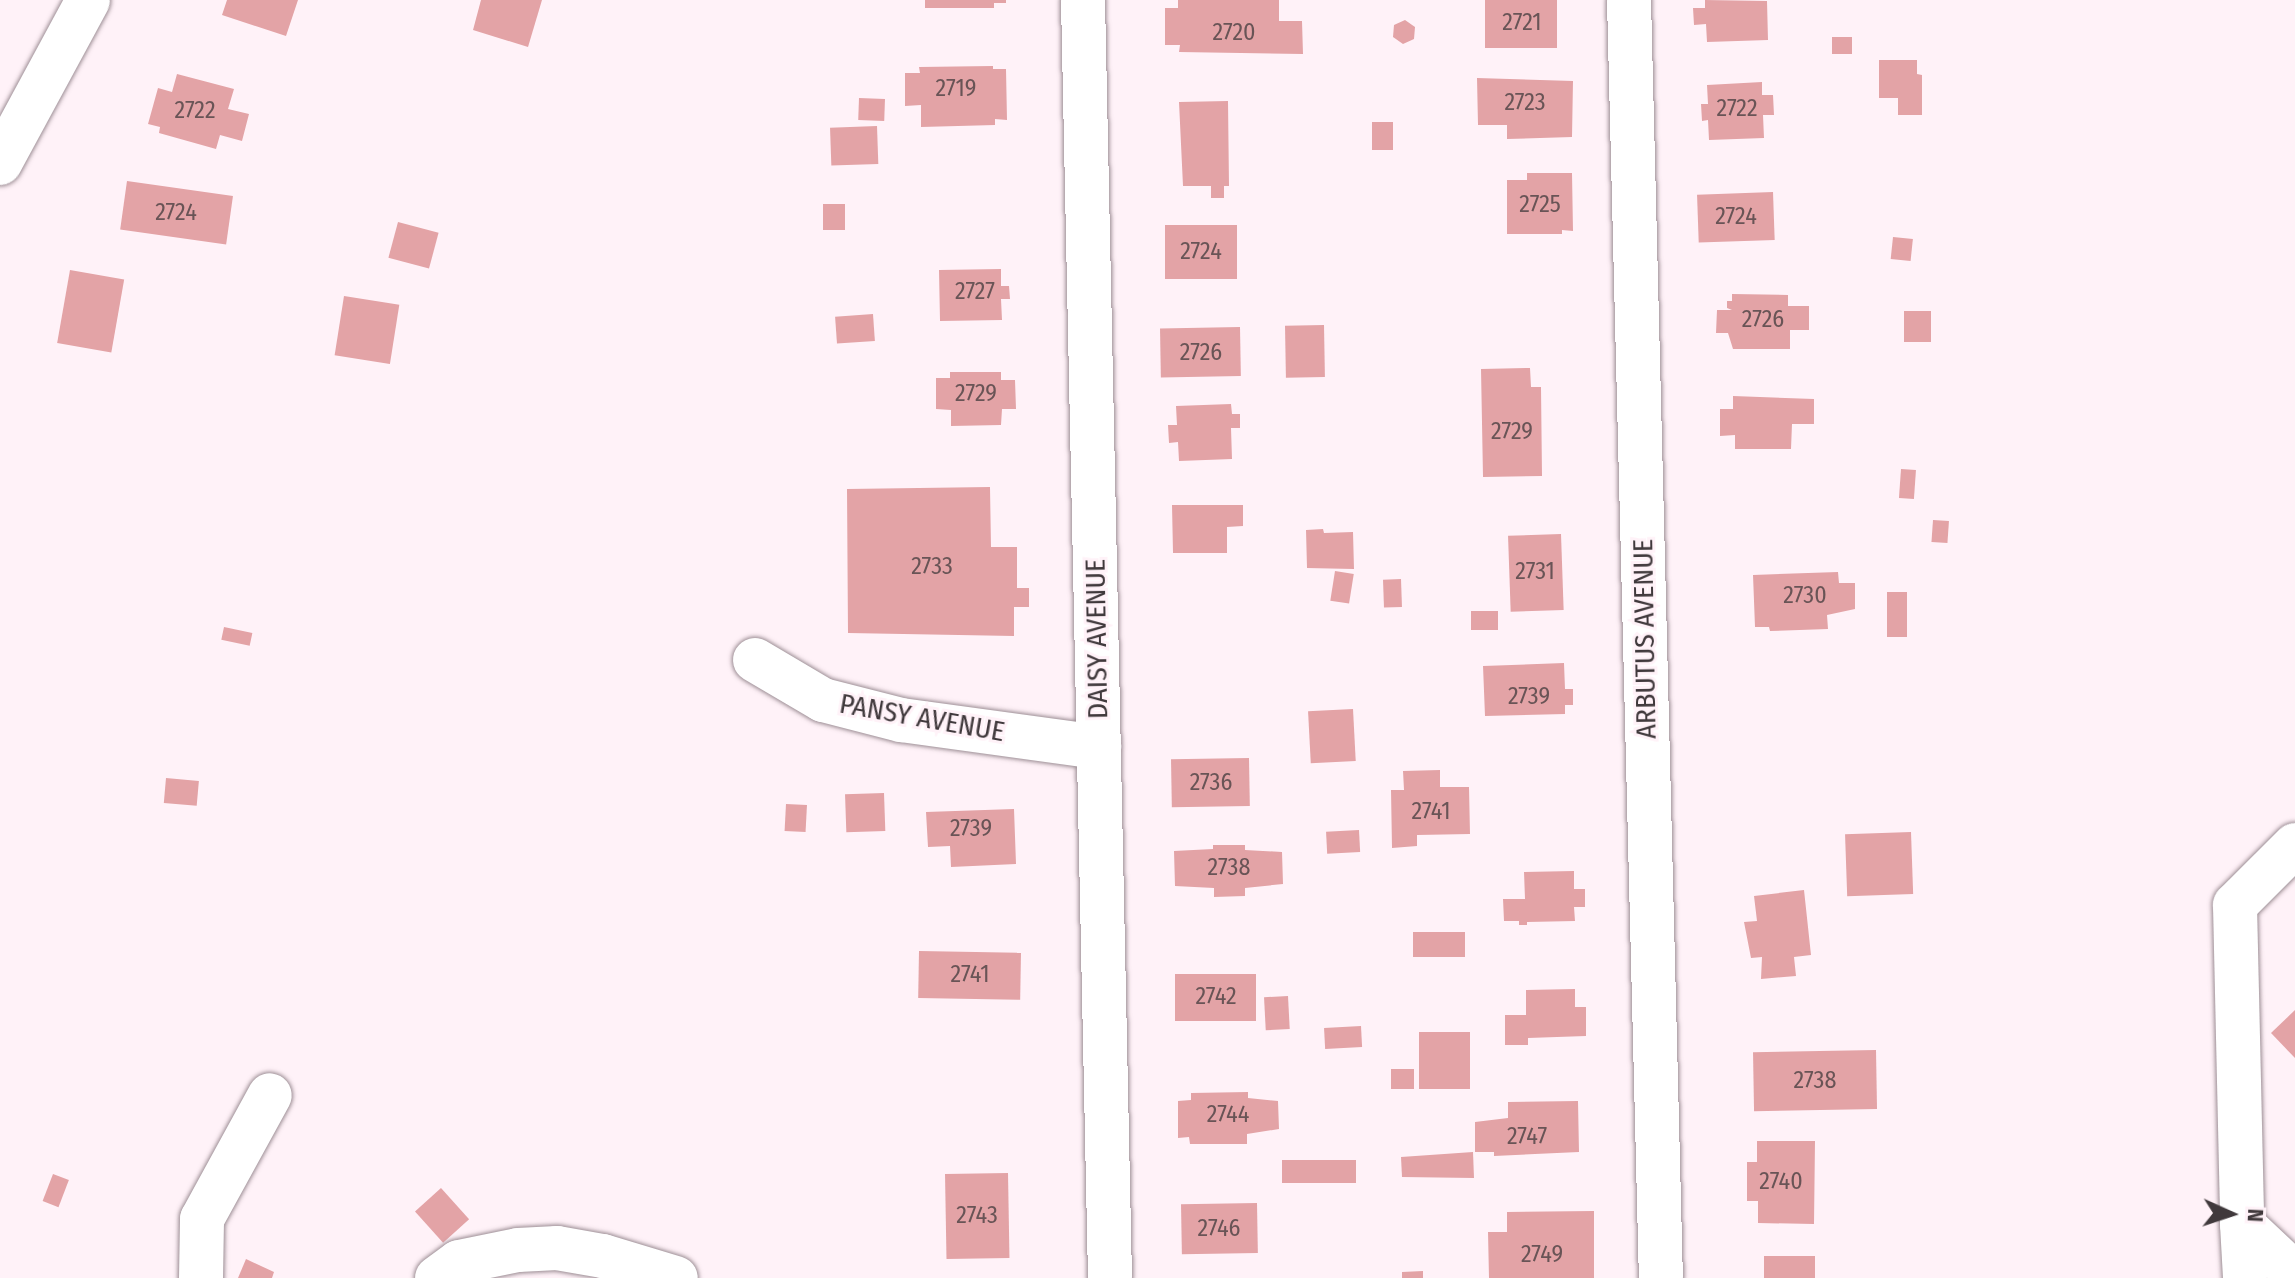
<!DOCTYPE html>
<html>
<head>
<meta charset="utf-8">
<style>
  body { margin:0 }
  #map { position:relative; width:2295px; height:1278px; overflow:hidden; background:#fff2f8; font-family:"Fira Sans Condensed",sans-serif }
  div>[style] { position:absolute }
  .building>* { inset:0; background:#e3a3a6; transform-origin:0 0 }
  .roads { filter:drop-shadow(0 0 2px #9e8f96) drop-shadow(0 0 2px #9e8f96) }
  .minor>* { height:44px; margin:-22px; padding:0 22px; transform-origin:22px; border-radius:22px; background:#fff }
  span { translate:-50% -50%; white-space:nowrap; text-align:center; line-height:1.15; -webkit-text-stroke:6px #fff2f8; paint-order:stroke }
  .number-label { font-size:24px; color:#695456 }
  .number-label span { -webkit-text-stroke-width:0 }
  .street-label { font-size:28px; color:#40393c }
  .north { position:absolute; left:2191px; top:1174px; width:80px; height:80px; -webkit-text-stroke:6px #fff2f8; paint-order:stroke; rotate:93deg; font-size:22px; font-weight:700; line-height:32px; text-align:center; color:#40393c }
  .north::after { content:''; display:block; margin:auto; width:28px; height:36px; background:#40393c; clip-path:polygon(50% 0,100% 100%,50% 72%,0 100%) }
</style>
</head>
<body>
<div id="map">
  <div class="building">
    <div style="clip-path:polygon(227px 0,298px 0,286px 36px,222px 15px)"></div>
    <div style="clip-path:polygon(481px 0,542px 0,528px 47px,473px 30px)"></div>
    <div style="clip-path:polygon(925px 0,1006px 0,1006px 3px,994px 3px,994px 8px,925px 8px)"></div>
    <div style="clip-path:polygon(1178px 0,1279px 0,1279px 21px,1302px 21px,1303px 54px,1179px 52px,1180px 45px,1165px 45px,1165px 8px,1178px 8px)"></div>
    <div style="left:1485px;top:0;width:72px;height:48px"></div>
    <div style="clip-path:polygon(1705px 0,1767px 1px,1768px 40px,1707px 42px,1706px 24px,1694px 25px,1693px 8px,1705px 8px)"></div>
    <div style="clip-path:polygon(1405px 20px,1415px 27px,1414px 39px,1403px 44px,1393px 37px,1394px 25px)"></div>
    <div style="left:1832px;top:37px;width:20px;height:17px"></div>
    <div style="clip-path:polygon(1879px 60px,1917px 60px,1917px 74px,1922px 75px,1922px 115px,1898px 115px,1898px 98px,1879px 98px)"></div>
    <div style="clip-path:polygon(993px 66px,993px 69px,1006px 69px,1007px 120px,995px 119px,995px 125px,921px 127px,921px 105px,905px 106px,905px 73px,920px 73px,919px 67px)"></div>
    <div style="clip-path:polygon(177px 74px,234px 89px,228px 109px,249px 114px,242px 141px,220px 135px,216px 149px,159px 133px,160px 127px,148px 124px,158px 88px,172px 92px)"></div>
    <div style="clip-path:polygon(1477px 78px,1573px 81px,1572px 137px,1507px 139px,1507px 125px,1478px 125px)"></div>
    <div style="clip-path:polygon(1762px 82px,1762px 95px,1773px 95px,1774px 115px,1763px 115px,1764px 138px,1709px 140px,1708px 120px,1702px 121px,1701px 104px,1708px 104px,1707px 85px)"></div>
    <div style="left:859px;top:98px;width:26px;height:22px;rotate:2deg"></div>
    <div style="clip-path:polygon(1228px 101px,1229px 186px,1224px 186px,1224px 198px,1211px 198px,1211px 186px,1183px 186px,1179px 102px)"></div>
    <div style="left:1393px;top:122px;width:28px;height:21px;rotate:90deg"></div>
    <div style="left:877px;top:126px;width:38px;height:47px;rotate:88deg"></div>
    <div style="clip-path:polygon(1527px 173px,1572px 173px,1573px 231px,1562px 230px,1562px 234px,1507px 234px,1507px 180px,1527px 180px)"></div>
    <div style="left:127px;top:181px;width:107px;height:49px;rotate:8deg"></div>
    <div style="left:1773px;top:192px;width:48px;height:76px;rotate:88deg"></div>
    <div style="left:823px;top:204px;width:22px;height:26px"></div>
    <div style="left:398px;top:222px;width:42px;height:37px;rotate:15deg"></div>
    <div style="left:1237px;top:225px;width:54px;height:72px;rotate:90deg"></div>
    <div style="left:1893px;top:237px;width:20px;height:22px;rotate:6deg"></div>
    <div style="clip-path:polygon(1001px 269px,1001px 286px,1009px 286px,1010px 299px,1001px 299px,1002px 320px,940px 321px,939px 270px)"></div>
    <div style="left:70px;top:270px;width:55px;height:74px;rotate:10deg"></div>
    <div style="clip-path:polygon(1732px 294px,1788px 295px,1788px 306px,1809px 306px,1809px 330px,1790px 330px,1790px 349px,1733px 349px,1728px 333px,1716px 333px,1717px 310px,1732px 310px,1727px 308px,1727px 301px,1732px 301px)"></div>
    <div style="left:344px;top:296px;width:56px;height:60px;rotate:9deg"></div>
    <div style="left:1931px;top:311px;width:31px;height:27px;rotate:90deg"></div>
    <div style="left:873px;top:314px;width:27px;height:38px;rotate:86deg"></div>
    <div style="left:1324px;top:325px;width:52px;height:39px;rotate:89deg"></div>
    <div style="left:1240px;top:327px;width:49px;height:80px;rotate:89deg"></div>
    <div style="clip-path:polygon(1530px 368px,1531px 387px,1541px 387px,1542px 476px,1483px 477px,1481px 369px)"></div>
    <div style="clip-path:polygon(950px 372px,1001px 372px,1001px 380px,1015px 380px,1016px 409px,1002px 409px,1001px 425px,951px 426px,951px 410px,936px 409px,936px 378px,950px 378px)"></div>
    <div style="clip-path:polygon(1733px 396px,1814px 399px,1814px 424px,1792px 424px,1791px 449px,1735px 449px,1735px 435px,1720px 436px,1720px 409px,1733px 409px)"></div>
    <div style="clip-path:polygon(1231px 404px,1232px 414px,1240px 414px,1240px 428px,1231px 428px,1232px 459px,1179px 461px,1178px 442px,1169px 443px,1168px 425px,1177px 425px,1176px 406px)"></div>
    <div style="left:1901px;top:469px;width:15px;height:29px;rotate:4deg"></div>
    <div style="clip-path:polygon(990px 487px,991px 547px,1017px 547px,1017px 588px,1029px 588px,1029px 607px,1014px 607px,1014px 636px,848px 633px,847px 489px)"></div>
    <div style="clip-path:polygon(1172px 505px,1243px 505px,1243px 526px,1227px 527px,1227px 553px,1173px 553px)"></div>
    <div style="left:1933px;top:520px;width:16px;height:22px;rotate:4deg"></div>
    <div style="clip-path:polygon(1323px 529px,1324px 533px,1353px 532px,1354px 569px,1307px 568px,1306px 530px)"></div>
    <div style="left:1561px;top:534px;width:76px;height:53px;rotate:88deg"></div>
    <div style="left:1335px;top:571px;width:19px;height:30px;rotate:9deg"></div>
    <div style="clip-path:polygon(1838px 572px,1839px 583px,1855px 583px,1855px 609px,1827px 615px,1828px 629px,1770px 631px,1769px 627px,1755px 627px,1753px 575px)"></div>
    <div style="left:1401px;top:579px;width:28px;height:18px;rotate:88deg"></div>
    <div style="left:1887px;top:592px;width:20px;height:45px"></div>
    <div style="left:1498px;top:611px;width:19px;height:27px;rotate:90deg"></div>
    <div style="left:224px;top:627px;width:29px;height:13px;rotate:12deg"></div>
    <div style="clip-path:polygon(1564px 663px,1565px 689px,1573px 689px,1573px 705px,1565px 705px,1565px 714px,1485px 716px,1483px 666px)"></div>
    <div style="left:1353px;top:709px;width:52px;height:45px;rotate:87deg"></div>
    <div style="left:1249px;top:758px;width:48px;height:78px;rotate:89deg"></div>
    <div style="clip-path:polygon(1440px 770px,1440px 787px,1469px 787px,1470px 834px,1417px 835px,1417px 846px,1392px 848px,1391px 790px,1404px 790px,1403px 771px)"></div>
    <div style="left:166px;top:778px;width:33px;height:25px;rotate:5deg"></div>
    <div style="left:884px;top:793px;width:38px;height:39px;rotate:88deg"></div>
    <div style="left:786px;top:804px;width:21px;height:27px;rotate:3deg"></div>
    <div style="clip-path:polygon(1014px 809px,1016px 864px,951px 867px,950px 846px,928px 847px,926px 812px)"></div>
    <div style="left:1359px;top:830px;width:22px;height:33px;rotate:87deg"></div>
    <div style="left:1911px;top:832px;width:62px;height:66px;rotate:88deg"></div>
    <div style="clip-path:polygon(1213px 845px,1245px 845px,1245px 850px,1282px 852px,1283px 884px,1245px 888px,1245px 896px,1214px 897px,1214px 888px,1175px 886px,1174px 851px,1213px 849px)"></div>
    <div style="clip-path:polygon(1574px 871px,1574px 889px,1585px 889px,1585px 907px,1574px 907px,1575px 921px,1527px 922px,1527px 925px,1519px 925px,1519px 921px,1504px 921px,1503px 899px,1525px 899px,1524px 872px)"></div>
    <div style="clip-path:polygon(1804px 890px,1811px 955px,1794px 957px,1796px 976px,1761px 979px,1762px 957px,1751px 958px,1744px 922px,1757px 921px,1754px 896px)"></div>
    <div style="left:1465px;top:932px;width:25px;height:52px;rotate:90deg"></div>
    <div style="left:919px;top:951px;width:102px;height:47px;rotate:1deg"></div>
    <div style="left:1175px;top:974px;width:81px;height:47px"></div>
    <div style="clip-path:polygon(1575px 989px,1575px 1007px,1586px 1007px,1586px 1036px,1528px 1038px,1528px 1045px,1505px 1045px,1505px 1015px,1526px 1015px,1526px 990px)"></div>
    <div style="left:1288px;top:996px;width:33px;height:24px;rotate:87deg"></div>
    <div style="clip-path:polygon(2295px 1010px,2295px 1058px,2271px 1033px)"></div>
    <div style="left:1361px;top:1026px;width:21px;height:37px;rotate:87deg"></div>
    <div style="left:1470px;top:1032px;width:57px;height:51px;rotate:90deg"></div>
    <div style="left:1876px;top:1050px;width:59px;height:123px;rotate:89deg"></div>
    <div style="left:1391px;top:1069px;width:23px;height:20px"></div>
    <div style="clip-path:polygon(1248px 1092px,1248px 1098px,1278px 1101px,1279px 1129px,1247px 1134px,1247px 1144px,1190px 1144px,1189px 1137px,1178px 1138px,1178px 1101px,1191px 1100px,1191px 1093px)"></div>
    <div style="clip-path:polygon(1578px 1101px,1579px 1152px,1494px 1156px,1494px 1152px,1475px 1152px,1475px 1122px,1508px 1118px,1508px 1102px)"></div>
    <div style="clip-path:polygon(1757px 1141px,1815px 1141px,1814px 1224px,1758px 1223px,1758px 1201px,1747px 1201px,1747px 1162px,1757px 1162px)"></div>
    <div style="clip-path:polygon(1473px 1152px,1474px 1178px,1402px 1177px,1401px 1157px)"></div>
    <div style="left:1356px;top:1160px;width:23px;height:74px;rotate:90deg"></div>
    <div style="left:1008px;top:1173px;width:85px;height:63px;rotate:89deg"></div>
    <div style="left:53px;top:1174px;width:17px;height:29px;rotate:21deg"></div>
    <div style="left:441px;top:1188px;width:42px;height:35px;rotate:48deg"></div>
    <div style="left:1257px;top:1203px;width:50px;height:76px;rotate:89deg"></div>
    <div style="clip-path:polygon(1594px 1211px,1594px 1278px,1489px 1278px,1488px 1232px,1507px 1232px,1507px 1212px)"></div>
    <div style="left:1764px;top:1256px;width:51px;height:22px"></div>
    <div style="clip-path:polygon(246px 1259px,274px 1272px,272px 1278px,238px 1278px)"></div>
    <div style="clip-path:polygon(1423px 1271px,1423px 1278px,1402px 1278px,1402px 1272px)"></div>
  </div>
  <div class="roads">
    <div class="minor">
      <div style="left:1083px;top:0;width:1278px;rotate:88.79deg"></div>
      <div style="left:1629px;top:0;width:1278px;rotate:88.57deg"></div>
      <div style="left:0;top:163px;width:185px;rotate:-61.6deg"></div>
      <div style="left:755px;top:660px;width:79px;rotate:30.5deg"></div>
      <div style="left:823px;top:700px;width:81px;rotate:14.4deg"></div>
      <div style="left:901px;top:720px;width:200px;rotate:7.8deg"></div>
      <div style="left:2295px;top:845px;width:85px;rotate:135deg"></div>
      <div style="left:2235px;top:905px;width:319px;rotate:88.7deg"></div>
      <div style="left:2242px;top:1224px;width:73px;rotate:43.3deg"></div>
      <div style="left:2242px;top:1224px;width:54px;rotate:86.8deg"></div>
      <div style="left:201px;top:1278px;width:59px;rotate:-89deg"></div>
      <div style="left:202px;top:1219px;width:141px;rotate:-61.3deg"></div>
      <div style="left:437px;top:1278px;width:27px;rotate:-36deg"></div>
      <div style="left:459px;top:1262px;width:60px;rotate:-11.5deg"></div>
      <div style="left:518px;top:1250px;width:39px;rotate:-3deg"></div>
      <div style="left:557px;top:1248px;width:47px;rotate:9.9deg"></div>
      <div style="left:603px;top:1256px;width:76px;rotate:16.8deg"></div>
    </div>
  </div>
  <div class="number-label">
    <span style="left:1522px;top:23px">2721</span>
    <span style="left:1234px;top:33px">2720</span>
    <span style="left:956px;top:89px">2719</span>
    <span style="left:1525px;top:103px">2723</span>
    <span style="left:1737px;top:109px">2722</span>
    <span style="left:195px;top:111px">2722</span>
    <span style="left:1540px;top:205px">2725</span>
    <span style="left:176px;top:213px">2724</span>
    <span style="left:1736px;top:217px">2724</span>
    <span style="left:1201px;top:252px">2724</span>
    <span style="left:975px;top:292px">2727</span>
    <span style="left:1763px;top:320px">2726</span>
    <span style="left:1201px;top:353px">2726</span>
    <span style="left:976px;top:394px">2729</span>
    <span style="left:1512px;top:432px">2729</span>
    <span style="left:932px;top:567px">2733</span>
    <span style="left:1535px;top:572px">2731</span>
    <span style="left:1805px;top:596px">2730</span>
    <span style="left:1529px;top:697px">2739</span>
    <span style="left:1211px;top:783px">2736</span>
    <span style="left:1431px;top:812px">2741</span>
    <span style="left:971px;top:829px">2739</span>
    <span style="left:1229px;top:868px">2738</span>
    <span style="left:970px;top:975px">2741</span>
    <span style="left:1216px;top:997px">2742</span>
    <span style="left:1815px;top:1081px">2738</span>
    <span style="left:1228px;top:1115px">2744</span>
    <span style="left:1527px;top:1137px">2747</span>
    <span style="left:1781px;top:1182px">2740</span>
    <span style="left:977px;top:1216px">2743</span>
    <span style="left:1219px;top:1229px">2746</span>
    <span style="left:1542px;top:1255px">2749</span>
  </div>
  <div class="street-label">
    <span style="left:1097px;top:639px;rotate:-91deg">DAISY AVENUE</span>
    <span style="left:1645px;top:639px;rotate:-91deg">ARBUTUS AVENUE</span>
    <span style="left:922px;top:718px;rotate:10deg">PANSY AVENUE</span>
  </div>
  <div class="north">N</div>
</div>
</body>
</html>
